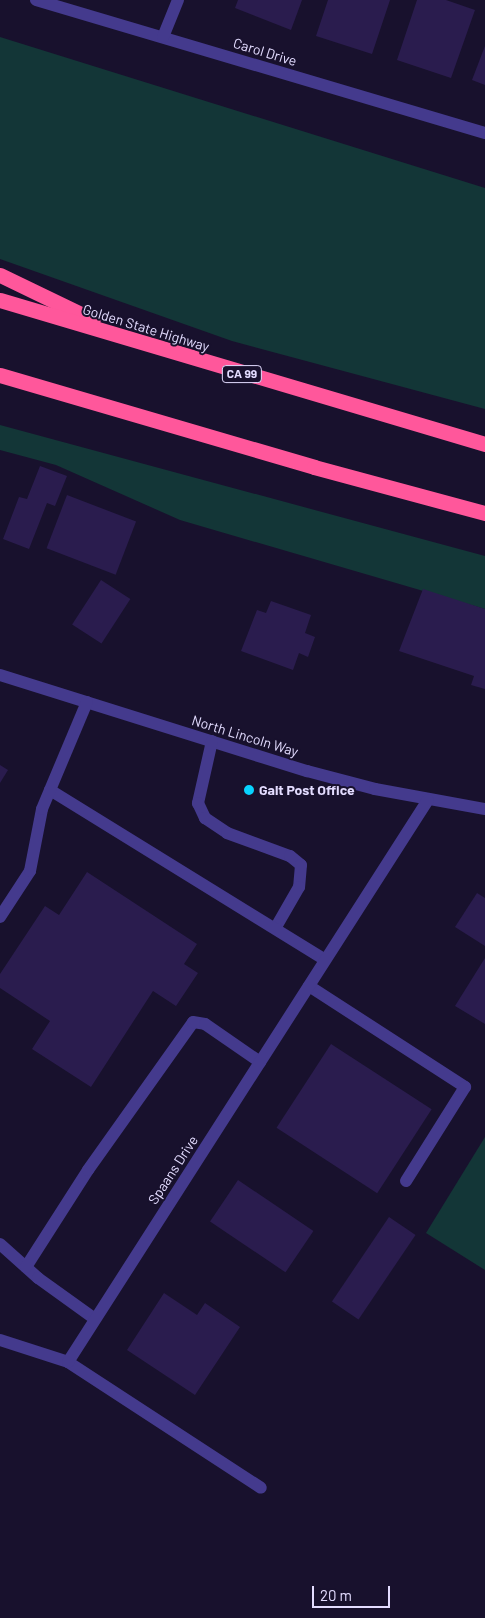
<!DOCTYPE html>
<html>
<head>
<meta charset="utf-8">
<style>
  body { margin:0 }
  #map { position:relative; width:485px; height:1618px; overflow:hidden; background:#18112d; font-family:Barlow,sans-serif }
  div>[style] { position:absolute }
  .green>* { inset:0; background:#133637 }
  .building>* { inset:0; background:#2a1c4e; transform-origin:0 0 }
  .minor>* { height:12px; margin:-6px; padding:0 6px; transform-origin:6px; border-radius:6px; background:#443a8d }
  .highway>* { height:15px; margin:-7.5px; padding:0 7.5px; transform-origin:7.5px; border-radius:7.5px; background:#ff579b }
  .dots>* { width:14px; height:14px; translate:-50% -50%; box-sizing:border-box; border:2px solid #18112d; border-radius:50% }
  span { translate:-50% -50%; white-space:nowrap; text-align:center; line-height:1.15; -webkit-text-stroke:4px #18112d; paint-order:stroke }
  .shield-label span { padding:1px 4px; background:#18112d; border:1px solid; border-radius:4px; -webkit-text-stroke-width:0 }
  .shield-label { font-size:12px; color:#e3dcff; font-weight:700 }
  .street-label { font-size:14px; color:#e3dcff }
  .poi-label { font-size:14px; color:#e3dcff; font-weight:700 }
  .left { translate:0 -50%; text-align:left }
  .scale { position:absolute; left:312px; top:1586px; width:78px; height:22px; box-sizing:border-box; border:2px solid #e3dcff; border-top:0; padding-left:6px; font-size:15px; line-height:18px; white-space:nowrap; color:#e3dcff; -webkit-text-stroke:4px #18112d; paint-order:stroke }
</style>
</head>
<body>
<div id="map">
  <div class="green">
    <div style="clip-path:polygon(0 37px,485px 188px,485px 409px,232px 341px,0 259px)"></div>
    <div style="clip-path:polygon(0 425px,485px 556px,485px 609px,180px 520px,56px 465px,0 450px)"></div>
    <div style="clip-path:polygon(485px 1137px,485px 1270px,426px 1233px)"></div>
  </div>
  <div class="building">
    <div style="clip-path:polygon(238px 0,302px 0,291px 30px,235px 8px)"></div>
    <div style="clip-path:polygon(328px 0,390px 0,372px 54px,316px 36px)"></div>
    <div style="clip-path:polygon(417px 0,446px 0,475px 10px,451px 78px,397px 60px)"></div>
    <div style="clip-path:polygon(485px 46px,485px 85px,472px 80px)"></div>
    <div style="clip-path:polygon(40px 466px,67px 476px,55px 506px,47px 503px,29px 549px,3px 539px,19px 497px,27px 499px)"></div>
    <div style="left:67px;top:495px;width:74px;height:57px;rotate:21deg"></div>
    <div style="left:101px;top:580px;width:35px;height:53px;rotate:33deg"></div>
    <div style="clip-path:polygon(423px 589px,485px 609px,485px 689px,471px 685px,474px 676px,399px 651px)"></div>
    <div style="clip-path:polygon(271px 601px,311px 615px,305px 633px,315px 637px,308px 657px,299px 653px,293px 670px,241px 651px,257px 610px,266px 613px)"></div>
    <div style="clip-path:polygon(0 765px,8px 770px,0 783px)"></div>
    <div style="clip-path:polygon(87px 872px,197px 944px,184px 964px,198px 973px,176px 1006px,153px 991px,91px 1087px,32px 1049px,50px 1021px,0 988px,0 974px,45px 906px,59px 915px)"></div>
    <div style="clip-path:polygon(477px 893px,485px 898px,485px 946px,455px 927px)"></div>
    <div style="clip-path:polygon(485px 958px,485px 1024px,455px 1006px)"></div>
    <div style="left:331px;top:1044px;width:120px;height:100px;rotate:33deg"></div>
    <div style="left:238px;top:1180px;width:91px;height:50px;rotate:34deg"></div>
    <div style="left:389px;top:1217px;width:32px;height:102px;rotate:34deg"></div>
    <div style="clip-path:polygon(164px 1293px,197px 1315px,205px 1303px,240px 1327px,195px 1395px,127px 1350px)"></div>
  </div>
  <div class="minor">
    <div style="left:36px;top:0;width:468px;rotate:16.5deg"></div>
    <div style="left:163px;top:37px;width:40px;rotate:-68deg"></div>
    <div style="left:0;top:675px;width:322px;rotate:17.4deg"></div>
    <div style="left:307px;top:771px;width:70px;rotate:14.8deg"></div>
    <div style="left:375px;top:789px;width:112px;rotate:10.3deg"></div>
    <div style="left:212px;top:741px;width:64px;rotate:102.7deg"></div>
    <div style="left:198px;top:803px;width:17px;rotate:65deg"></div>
    <div style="left:205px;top:818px;width:27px;rotate:34deg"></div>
    <div style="left:227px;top:833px;width:67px;rotate:20.1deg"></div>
    <div style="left:290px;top:856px;width:14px;rotate:39deg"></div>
    <div style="left:301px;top:865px;width:22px;rotate:95deg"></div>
    <div style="left:299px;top:887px;width:46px;rotate:119.9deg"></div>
    <div style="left:50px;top:790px;width:323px;rotate:31.7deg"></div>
    <div style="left:0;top:917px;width:55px;rotate:-56.9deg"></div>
    <div style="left:30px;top:871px;width:63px;rotate:-79deg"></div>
    <div style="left:42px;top:809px;width:116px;rotate:-67.2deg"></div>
    <div style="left:309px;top:986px;width:186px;rotate:32.9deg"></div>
    <div style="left:465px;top:1087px;width:111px;rotate:122.1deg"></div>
    <div style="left:0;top:1244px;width:51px;rotate:41.8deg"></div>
    <div style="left:38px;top:1278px;width:70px;rotate:35.7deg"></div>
    <div style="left:26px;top:1267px;width:115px;rotate:-57.4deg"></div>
    <div style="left:88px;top:1170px;width:181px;rotate:-54.6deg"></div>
    <div style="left:193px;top:1022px;width:12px;rotate:9deg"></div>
    <div style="left:205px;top:1024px;width:67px;rotate:34.6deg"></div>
    <div style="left:0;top:1340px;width:71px;rotate:17.9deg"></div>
    <div style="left:68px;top:1362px;width:230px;rotate:33.1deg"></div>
    <div style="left:68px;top:1362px;width:667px;rotate:-57.36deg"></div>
  </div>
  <div class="highway">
    <div style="left:0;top:275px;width:103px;rotate:25.8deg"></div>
    <div style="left:0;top:300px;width:506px;rotate:16.54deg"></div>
    <div style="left:0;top:375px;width:327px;rotate:16.3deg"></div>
    <div style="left:314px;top:467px;width:177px;rotate:15.1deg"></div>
  </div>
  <div class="dots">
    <div style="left:249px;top:790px;background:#08d3ff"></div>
  </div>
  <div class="shield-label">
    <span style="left:242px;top:374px">CA 99</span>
  </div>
  <div class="street-label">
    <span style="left:265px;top:52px;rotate:17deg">Carol Drive</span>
    <span style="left:146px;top:328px;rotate:17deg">Golden State Highway</span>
    <span style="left:245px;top:736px;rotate:17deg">North Lincoln Way</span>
    <span style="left:173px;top:1170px;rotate:-57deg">Spaans Drive</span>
  </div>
  <div class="poi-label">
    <span class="left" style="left:259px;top:790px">Galt Post Office</span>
  </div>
  <div class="scale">20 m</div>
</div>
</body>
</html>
